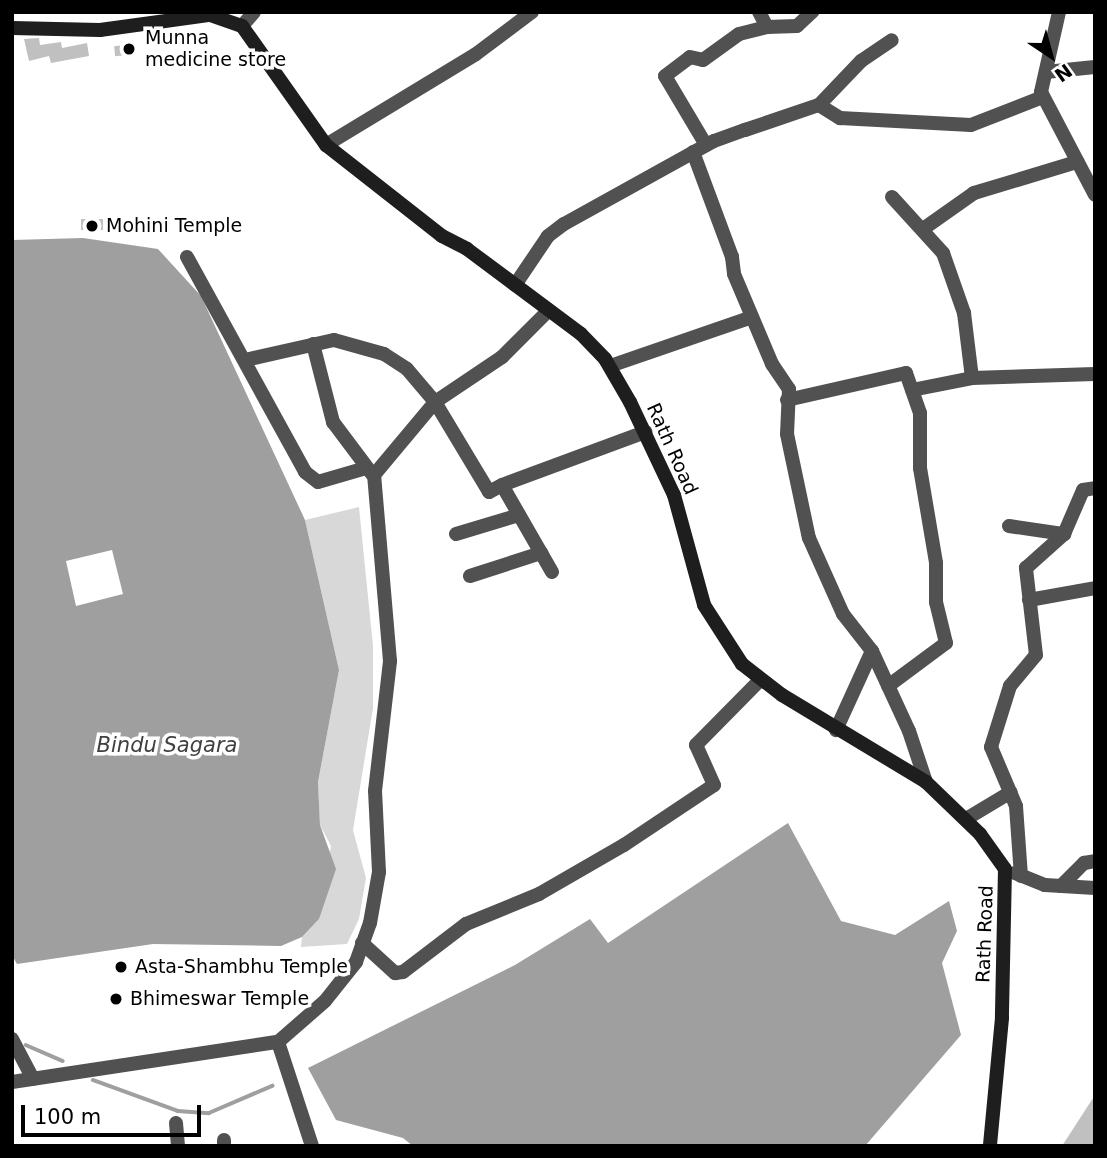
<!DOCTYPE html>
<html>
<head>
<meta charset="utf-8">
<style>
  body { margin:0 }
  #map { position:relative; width:1107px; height:1158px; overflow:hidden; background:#fff; font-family:"DejaVu Sans",sans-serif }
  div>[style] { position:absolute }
  .green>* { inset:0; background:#d8d8d8 }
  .water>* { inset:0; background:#9f9f9f }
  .stream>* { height:3.5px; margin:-1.75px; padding:0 1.75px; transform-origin:1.75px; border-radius:1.75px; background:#9f9f9f }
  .building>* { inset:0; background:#c0c0c0; transform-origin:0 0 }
  .street>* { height:14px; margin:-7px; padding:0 7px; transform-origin:7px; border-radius:7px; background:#515151 }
  .secondary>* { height:14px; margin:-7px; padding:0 7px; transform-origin:7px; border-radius:7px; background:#1e1e1e }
  .dots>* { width:19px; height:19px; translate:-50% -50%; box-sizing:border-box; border:4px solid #fff; border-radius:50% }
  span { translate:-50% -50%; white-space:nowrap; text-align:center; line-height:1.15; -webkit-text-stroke:7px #fff; paint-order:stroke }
  .poi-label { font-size:19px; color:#000 }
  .left { translate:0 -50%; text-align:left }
  .street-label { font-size:19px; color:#000 }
  .water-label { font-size:21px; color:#404040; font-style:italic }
  .frame { position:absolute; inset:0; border:14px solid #000; pointer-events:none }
  .north { position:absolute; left:1016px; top:21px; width:70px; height:70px; -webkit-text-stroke:5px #fff; paint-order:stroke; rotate:144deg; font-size:19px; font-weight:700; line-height:28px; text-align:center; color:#000 }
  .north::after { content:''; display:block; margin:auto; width:24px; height:32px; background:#000; clip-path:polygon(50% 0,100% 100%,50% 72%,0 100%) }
  .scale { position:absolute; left:21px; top:1105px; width:180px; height:32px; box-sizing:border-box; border:4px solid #000; border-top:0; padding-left:9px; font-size:21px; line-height:24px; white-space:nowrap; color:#000; -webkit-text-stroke:5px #fff; paint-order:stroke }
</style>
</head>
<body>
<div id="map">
  <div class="green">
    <div style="clip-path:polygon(359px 507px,373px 646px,373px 708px,353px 830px,366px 878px,359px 919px,347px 944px,301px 947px,302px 937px,319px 919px,331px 846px,320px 825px,318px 782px,339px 670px,305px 520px)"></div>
  </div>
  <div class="water">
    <div style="clip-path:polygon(evenodd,83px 238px,158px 249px,201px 296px,305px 520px,339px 670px,318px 782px,320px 825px,336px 869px,319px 919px,302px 937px,281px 946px,153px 944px,17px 964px,12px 955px,12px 240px,83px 238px,112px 550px,123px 594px,76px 606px,66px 561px,112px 550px)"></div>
    <div style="clip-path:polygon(788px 823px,841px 921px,895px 935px,949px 901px,957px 931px,942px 963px,961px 1035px,865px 1146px,413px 1146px,403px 1138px,336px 1120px,308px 1068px,515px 965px,590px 919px,608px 943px)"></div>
  </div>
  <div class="stream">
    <div style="left:26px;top:1045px;width:40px;rotate:23.4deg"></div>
    <div style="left:93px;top:1080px;width:90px;rotate:20deg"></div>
    <div style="left:178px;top:1111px;width:31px;rotate:4deg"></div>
    <div style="left:209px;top:1113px;width:69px;rotate:-23.2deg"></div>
  </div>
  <div class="building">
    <div style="clip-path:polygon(39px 38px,40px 45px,61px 42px,62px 48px,87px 43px,89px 56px,51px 63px,49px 56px,29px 61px,24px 39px)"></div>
    <div style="left:135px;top:44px;width:10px;height:21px;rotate:84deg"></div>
    <div style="left:103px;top:219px;width:11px;height:22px;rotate:90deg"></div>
    <div style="clip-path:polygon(1095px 1095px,1095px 1146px,1062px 1146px)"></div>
  </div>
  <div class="street">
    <div style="left:1059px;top:12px;width:82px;rotate:102.7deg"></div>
    <div style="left:1041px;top:92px;width:116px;rotate:62.3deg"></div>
    <div style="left:242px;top:26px;width:18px;rotate:-49deg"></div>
    <div style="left:767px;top:27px;width:30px;rotate:-2deg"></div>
    <div style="left:797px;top:26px;width:21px;rotate:-43deg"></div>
    <div style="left:1046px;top:72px;width:49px;rotate:-5.8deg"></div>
    <div style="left:819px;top:105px;width:61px;rotate:-46.3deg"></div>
    <div style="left:861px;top:61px;width:37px;rotate:-34deg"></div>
    <div style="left:326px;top:145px;width:175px;rotate:-31.2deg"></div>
    <div style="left:476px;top:54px;width:70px;rotate:-36.9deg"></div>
    <div style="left:706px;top:145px;width:80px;rotate:-120.7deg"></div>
    <div style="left:665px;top:76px;width:31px;rotate:-37deg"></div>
    <div style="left:690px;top:57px;width:13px;rotate:13deg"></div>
    <div style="left:703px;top:60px;width:44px;rotate:-35.8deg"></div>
    <div style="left:739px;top:34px;width:29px;rotate:-14deg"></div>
    <div style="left:767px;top:27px;width:17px;rotate:-118deg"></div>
    <div style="left:693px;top:152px;width:112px;rotate:69.6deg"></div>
    <div style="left:732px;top:257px;width:17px;rotate:83deg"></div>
    <div style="left:734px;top:274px;width:98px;rotate:67.1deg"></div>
    <div style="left:772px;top:364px;width:30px;rotate:56deg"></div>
    <div style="left:789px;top:389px;width:45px;rotate:92.5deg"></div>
    <div style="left:787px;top:434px;width:106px;rotate:78.1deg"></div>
    <div style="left:809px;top:538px;width:83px;rotate:65.9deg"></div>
    <div style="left:843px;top:614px;width:47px;rotate:51.9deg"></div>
    <div style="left:872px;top:651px;width:87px;rotate:114.5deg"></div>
    <div style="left:892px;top:197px;width:76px;rotate:47.7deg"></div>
    <div style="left:943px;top:253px;width:64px;rotate:70.7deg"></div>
    <div style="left:964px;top:313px;width:65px;rotate:83deg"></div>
    <div style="left:923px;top:229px;width:62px;rotate:-35.2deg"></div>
    <div style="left:974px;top:193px;width:108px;rotate:-16.8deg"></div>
    <div style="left:187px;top:257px;width:245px;rotate:61.2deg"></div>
    <div style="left:305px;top:472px;width:16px;rotate:38deg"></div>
    <div style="left:318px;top:482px;width:50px;rotate:-16.3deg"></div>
    <div style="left:515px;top:285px;width:59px;rotate:-56deg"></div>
    <div style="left:548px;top:236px;width:20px;rotate:-37deg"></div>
    <div style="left:564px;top:224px;width:171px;rotate:-29deg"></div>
    <div style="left:714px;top:141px;width:33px;rotate:-20deg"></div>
    <div style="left:745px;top:130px;width:78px;rotate:-18.7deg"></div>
    <div style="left:819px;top:105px;width:25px;rotate:32deg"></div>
    <div style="left:840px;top:118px;width:131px;rotate:3.1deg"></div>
    <div style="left:971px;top:125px;width:77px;rotate:-21.3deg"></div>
    <div style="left:313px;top:344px;width:81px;rotate:75.6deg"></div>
    <div style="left:333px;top:422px;width:65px;rotate:53.1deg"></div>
    <div style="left:245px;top:360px;width:91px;rotate:-12.7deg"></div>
    <div style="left:334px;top:340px;width:52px;rotate:15.6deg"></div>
    <div style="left:384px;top:354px;width:27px;rotate:33deg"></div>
    <div style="left:407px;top:369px;width:43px;rotate:49.7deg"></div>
    <div style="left:435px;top:402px;width:105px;rotate:59deg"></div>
    <div style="left:489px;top:492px;width:15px;rotate:-28deg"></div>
    <div style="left:610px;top:366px;width:150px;rotate:-19deg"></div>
    <div style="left:912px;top:390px;width:61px;rotate:-11.3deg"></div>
    <div style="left:972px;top:378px;width:123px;rotate:-1.9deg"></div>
    <div style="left:787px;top:400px;width:122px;rotate:-12.8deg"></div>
    <div style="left:906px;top:373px;width:42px;rotate:70.7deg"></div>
    <div style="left:920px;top:413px;width:55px;rotate:90deg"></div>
    <div style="left:920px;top:468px;width:96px;rotate:80.4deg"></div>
    <div style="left:936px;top:563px;width:39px;rotate:90deg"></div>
    <div style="left:936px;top:602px;width:42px;rotate:76.3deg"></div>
    <div style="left:946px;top:643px;width:72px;rotate:143.4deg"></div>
    <div style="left:1009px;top:526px;width:56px;rotate:8.3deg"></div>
    <div style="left:456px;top:534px;width:66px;rotate:-16.8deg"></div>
    <div style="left:552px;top:572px;width:100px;rotate:-119.9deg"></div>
    <div style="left:502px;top:485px;width:153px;rotate:-20.3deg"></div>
    <div style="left:470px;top:576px;width:75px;rotate:-17.9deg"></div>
    <div style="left:1029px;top:600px;width:67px;rotate:-10.3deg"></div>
    <div style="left:872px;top:651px;width:88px;rotate:65.2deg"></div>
    <div style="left:909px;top:731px;width:54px;rotate:71.6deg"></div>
    <div style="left:966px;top:819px;width:52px;rotate:-31deg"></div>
    <div style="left:1015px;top:873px;width:32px;rotate:22deg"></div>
    <div style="left:1045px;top:885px;width:50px;rotate:3.4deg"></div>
    <div style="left:1021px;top:876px;width:70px;rotate:-94.1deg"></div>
    <div style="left:1016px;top:806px;width:64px;rotate:-113deg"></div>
    <div style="left:991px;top:747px;width:64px;rotate:-72.7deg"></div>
    <div style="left:1010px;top:686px;width:40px;rotate:-50deg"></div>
    <div style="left:1036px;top:655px;width:88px;rotate:-96.6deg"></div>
    <div style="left:1026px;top:568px;width:51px;rotate:-41.8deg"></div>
    <div style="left:1064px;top:534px;width:48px;rotate:-66.6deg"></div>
    <div style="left:1083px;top:490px;width:12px;rotate:-9deg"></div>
    <div style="left:1061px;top:886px;width:33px;rotate:-45deg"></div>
    <div style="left:1084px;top:863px;width:11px;rotate:-10deg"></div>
    <div style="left:362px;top:943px;width:45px;rotate:42.3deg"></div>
    <div style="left:395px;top:973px;width:8px;rotate:-7deg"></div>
    <div style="left:403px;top:972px;width:79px;rotate:-37.3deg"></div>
    <div style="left:466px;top:924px;width:79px;rotate:-22.3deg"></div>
    <div style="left:539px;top:894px;width:98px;rotate:-30deg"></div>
    <div style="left:624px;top:845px;width:108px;rotate:-33.7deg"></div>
    <div style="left:714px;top:785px;width:44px;rotate:-114.2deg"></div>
    <div style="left:696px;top:745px;width:91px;rotate:-45.4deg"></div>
    <div style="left:12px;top:1039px;width:45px;rotate:62.3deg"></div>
    <div style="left:12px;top:1082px;width:269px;rotate:-8.6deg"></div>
    <div style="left:176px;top:1123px;width:23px;rotate:85deg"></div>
    <div style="left:224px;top:1146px;width:6px;rotate:-90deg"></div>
    <div style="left:312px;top:1146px;width:109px;rotate:-108.1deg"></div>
    <div style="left:278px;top:1042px;width:62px;rotate:-41.1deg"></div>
    <div style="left:325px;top:1001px;width:50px;rotate:-51.5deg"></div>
    <div style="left:356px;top:962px;width:41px;rotate:-70.3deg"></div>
    <div style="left:370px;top:923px;width:52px;rotate:-80deg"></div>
    <div style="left:379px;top:872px;width:81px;rotate:-92.8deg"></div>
    <div style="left:375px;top:791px;width:131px;rotate:-83.4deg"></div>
    <div style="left:390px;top:661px;width:187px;rotate:-94.9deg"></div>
    <div style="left:374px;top:475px;width:95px;rotate:-50.1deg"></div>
    <div style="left:435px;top:402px;width:81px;rotate:-33.9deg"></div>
    <div style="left:502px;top:357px;width:66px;rotate:-45deg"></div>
  </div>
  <div class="secondary">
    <div style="left:12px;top:28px;width:88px;rotate:1.3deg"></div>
    <div style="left:100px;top:30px;width:111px;rotate:-7.8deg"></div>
    <div style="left:210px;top:15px;width:34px;rotate:19deg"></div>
    <div style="left:242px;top:26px;width:146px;rotate:54.8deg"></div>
    <div style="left:326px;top:145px;width:147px;rotate:38.1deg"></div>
    <div style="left:442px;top:236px;width:28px;rotate:27deg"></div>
    <div style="left:467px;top:249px;width:142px;rotate:36.7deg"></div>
    <div style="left:581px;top:334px;width:35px;rotate:46deg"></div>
    <div style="left:605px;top:359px;width:50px;rotate:59.8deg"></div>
    <div style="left:630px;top:402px;width:103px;rotate:64.7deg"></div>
    <div style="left:674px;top:495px;width:114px;rotate:74.7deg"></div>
    <div style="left:704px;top:605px;width:70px;rotate:57.2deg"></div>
    <div style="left:742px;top:664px;width:51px;rotate:37.8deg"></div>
    <div style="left:782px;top:695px;width:168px;rotate:31.1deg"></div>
    <div style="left:926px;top:782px;width:75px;rotate:43.9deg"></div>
    <div style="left:980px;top:834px;width:43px;rotate:54.5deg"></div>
    <div style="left:1005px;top:869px;width:149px;rotate:91.2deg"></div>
    <div style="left:1002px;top:1018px;width:129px;rotate:95.4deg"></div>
  </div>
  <div class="dots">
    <div style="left:129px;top:49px;background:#000"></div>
    <div style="left:92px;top:226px;background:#000"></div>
    <div style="left:121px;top:967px;background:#000"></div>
    <div style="left:116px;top:999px;background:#000"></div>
  </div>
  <div class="poi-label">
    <span class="left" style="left:145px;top:49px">Munna<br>medicine store</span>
    <span class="left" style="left:106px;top:226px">Mohini Temple</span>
    <span class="left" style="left:135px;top:967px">Asta-Shambhu Temple</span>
    <span class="left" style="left:130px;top:999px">Bhimeswar Temple</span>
  </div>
  <div class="street-label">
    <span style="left:672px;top:449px;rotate:66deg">Rath Road</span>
    <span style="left:985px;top:934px;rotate:-88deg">Rath Road</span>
  </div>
  <div class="water-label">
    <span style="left:167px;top:745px">Bindu Sagara</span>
  </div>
  <div class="frame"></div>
  <div class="north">N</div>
  <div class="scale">100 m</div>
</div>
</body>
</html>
